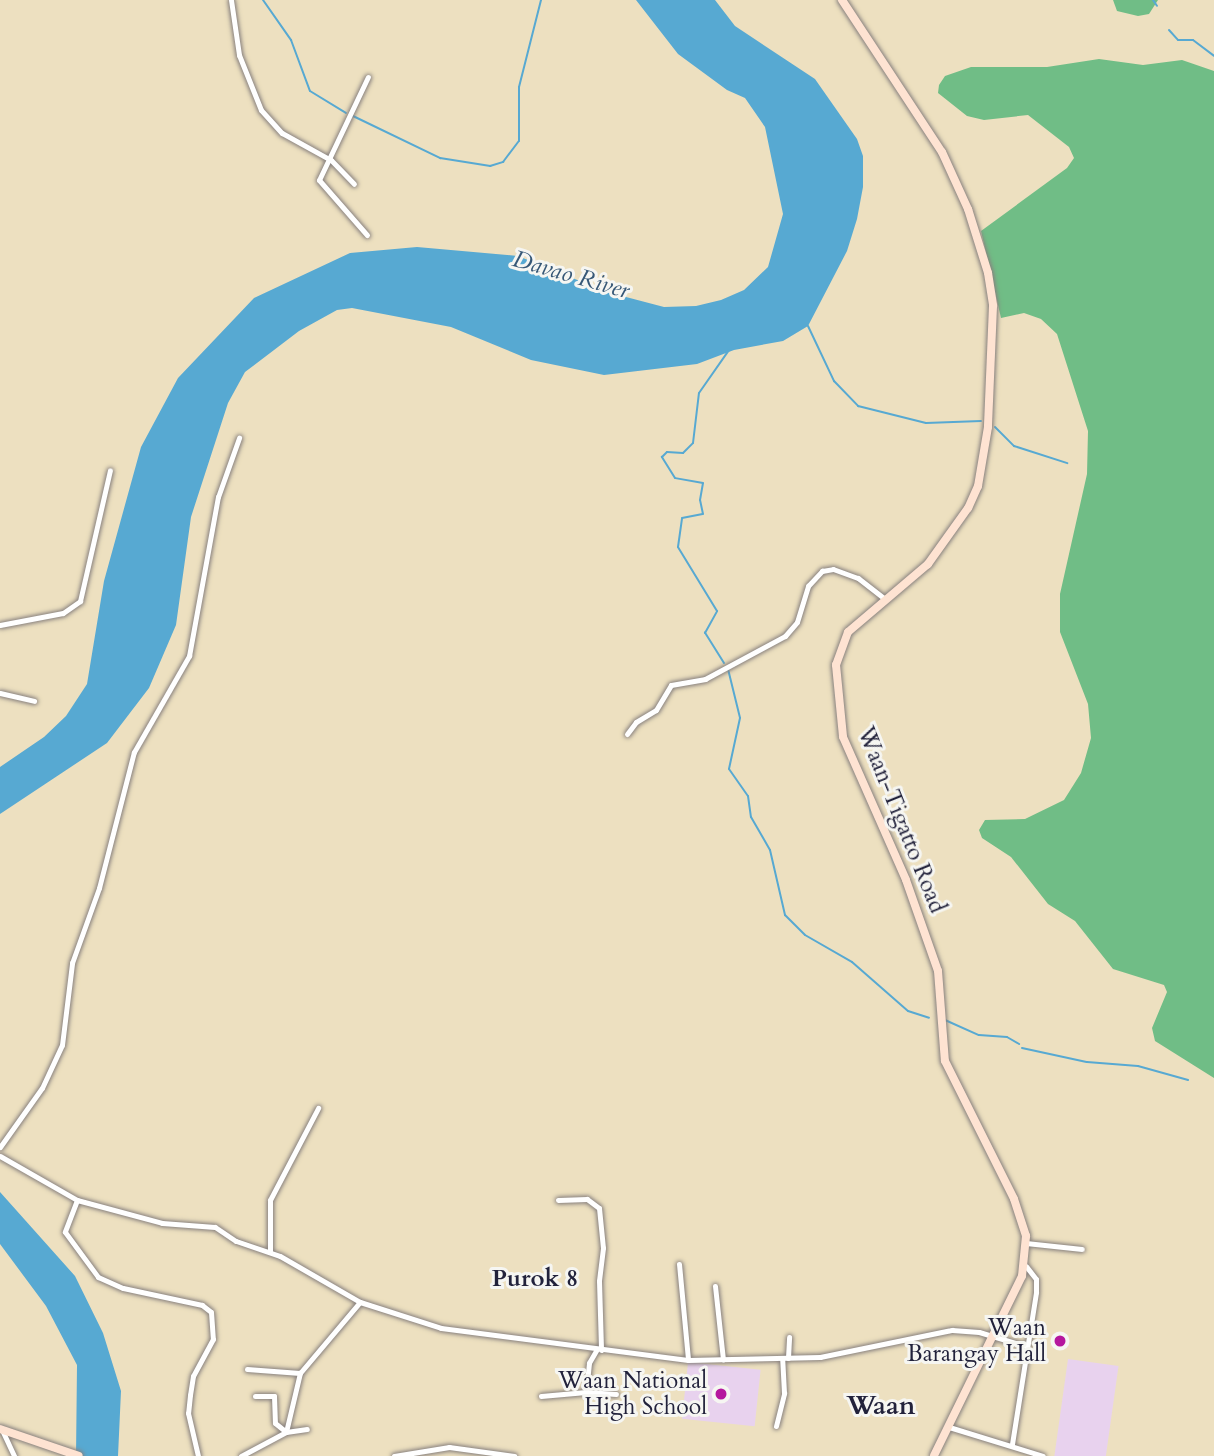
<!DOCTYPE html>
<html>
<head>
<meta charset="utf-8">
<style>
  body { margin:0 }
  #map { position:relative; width:1214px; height:1456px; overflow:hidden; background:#ede0c0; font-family:Cardo,serif }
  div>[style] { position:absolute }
  .built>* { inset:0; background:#e8d2ee; transform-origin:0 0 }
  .forest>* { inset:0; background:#70bd86 }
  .water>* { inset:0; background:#57a9d2 }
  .stream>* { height:2px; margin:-1px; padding:0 1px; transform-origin:1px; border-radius:1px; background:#57a9d2 }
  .roads { filter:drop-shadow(0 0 2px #88817e) drop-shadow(0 0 2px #88817e) }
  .street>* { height:5px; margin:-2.5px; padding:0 2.5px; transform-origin:2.5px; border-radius:2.5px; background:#fff }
  .secondary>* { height:8px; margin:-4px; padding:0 4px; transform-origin:4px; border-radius:4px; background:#fee3d2 }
  .dots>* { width:19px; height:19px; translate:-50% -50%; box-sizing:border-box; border:4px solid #f6f6f2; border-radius:50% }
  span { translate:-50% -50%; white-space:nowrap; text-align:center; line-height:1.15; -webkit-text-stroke:6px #f6f6f2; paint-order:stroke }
  .street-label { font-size:23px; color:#22223b }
  .poi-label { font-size:23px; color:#22223b }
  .right { translate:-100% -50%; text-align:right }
  .water-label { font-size:24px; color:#375877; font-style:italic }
  .neighbourhood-label { font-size:24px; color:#22223b; font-weight:700 }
  .quarter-label { font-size:26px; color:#22223b; font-weight:700 }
</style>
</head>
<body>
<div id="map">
  <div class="built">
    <div style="left:1068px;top:1359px;width:51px;height:98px;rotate:8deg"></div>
    <div style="left:688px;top:1362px;width:73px;height:57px;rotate:6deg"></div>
  </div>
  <div class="forest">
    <div style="clip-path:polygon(1113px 0,1158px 0,1149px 14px,1138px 16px,1117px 11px)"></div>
    <div style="clip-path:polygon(1099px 59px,1143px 65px,1182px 60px,1214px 71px,1214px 1078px,1155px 1041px,1152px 1028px,1167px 992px,1164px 985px,1113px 969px,1075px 921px,1048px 904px,1011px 857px,982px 838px,979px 830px,985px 820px,1025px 819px,1064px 800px,1081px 773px,1091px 738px,1088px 704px,1060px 632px,1060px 594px,1087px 474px,1088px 431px,1057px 334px,1041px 319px,1024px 313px,1001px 318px,981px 231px,1067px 168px,1074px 158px,1069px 147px,1028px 115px,984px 120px,967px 116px,938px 93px,939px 85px,945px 76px,971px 67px,1047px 67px)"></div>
  </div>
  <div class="water">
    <div style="clip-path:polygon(636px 0,715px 0,735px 26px,815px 79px,857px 139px,863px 156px,863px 187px,857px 219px,847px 251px,808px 326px,783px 341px,734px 350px,697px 364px,604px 375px,531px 360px,451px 327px,352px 308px,337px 310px,299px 331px,245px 372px,228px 403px,191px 517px,176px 625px,149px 688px,107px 743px,0 814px,0 767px,44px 737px,66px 716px,87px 684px,104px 581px,141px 447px,178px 378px,254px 298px,350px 253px,417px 247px,518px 256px,607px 292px,664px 307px,696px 306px,721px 300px,744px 290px,768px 267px,783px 214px,765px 127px,745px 98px,727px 90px,678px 54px)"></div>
    <div style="clip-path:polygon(0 1192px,75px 1276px,103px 1333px,121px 1391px,118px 1456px,76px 1456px,77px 1365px,46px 1306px,0 1244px)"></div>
  </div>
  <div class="stream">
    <div style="left:263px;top:0;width:49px;rotate:55deg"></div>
    <div style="left:291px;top:40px;width:54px;rotate:69.6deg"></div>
    <div style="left:310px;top:91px;width:42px;rotate:31.4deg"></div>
    <div style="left:1153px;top:0;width:7px;rotate:56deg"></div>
    <div style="left:1169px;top:30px;width:13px;rotate:48deg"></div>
    <div style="left:1178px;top:40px;width:15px"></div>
    <div style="left:1193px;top:40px;width:26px;rotate:37deg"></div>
    <div style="left:353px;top:116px;width:97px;rotate:25.8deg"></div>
    <div style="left:440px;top:158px;width:51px;rotate:9.1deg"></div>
    <div style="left:490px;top:166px;width:14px;rotate:-17deg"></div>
    <div style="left:503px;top:162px;width:26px;rotate:-53deg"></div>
    <div style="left:519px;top:141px;width:54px;rotate:-90deg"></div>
    <div style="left:519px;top:87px;width:90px;rotate:-75.8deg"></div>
    <div style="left:808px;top:326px;width:61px;rotate:64.7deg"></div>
    <div style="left:834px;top:381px;width:35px;rotate:46deg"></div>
    <div style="left:858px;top:406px;width:70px;rotate:14deg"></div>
    <div style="left:926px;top:423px;width:55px;rotate:-2.1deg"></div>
    <div style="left:995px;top:427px;width:27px;rotate:45deg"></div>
    <div style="left:1014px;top:446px;width:56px;rotate:17.8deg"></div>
    <div style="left:724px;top:663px;width:36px;rotate:-122deg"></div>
    <div style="left:705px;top:633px;width:25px;rotate:-61deg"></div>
    <div style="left:717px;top:611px;width:75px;rotate:-121.4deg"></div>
    <div style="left:678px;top:547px;width:29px;rotate:-82deg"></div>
    <div style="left:682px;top:518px;width:21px;rotate:-11deg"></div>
    <div style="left:703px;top:514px;width:14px;rotate:-102deg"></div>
    <div style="left:700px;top:500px;width:17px;rotate:-80deg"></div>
    <div style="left:703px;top:483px;width:28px;rotate:-170deg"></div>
    <div style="left:675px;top:478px;width:25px;rotate:-122deg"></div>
    <div style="left:662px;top:457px;width:7px;rotate:-45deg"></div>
    <div style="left:667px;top:452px;width:16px;rotate:4deg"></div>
    <div style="left:683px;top:453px;width:14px;rotate:-45deg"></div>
    <div style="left:693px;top:443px;width:50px;rotate:-83.2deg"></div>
    <div style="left:699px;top:393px;width:52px;rotate:-55.1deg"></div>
    <div style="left:728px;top:669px;width:50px;rotate:76.2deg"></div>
    <div style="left:740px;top:718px;width:52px;rotate:102.2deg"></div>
    <div style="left:729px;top:769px;width:33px;rotate:55deg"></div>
    <div style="left:748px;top:796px;width:21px;rotate:82deg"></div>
    <div style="left:751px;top:817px;width:38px;rotate:60deg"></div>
    <div style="left:770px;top:850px;width:67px;rotate:77deg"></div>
    <div style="left:785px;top:915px;width:28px;rotate:45deg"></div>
    <div style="left:805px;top:935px;width:54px;rotate:29.9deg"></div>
    <div style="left:852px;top:962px;width:74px;rotate:41.2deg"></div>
    <div style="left:908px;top:1011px;width:22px;rotate:18deg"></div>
    <div style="left:945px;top:1020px;width:37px;rotate:24deg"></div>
    <div style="left:979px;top:1035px;width:28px;rotate:4deg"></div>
    <div style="left:1007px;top:1037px;width:14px;rotate:30deg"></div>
    <div style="left:1022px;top:1048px;width:66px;rotate:12.2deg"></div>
    <div style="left:1087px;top:1062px;width:51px;rotate:4.5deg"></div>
    <div style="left:1138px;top:1066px;width:52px;rotate:15.6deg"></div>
  </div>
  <div class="roads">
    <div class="street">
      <div style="left:231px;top:0;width:56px;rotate:81.7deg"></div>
      <div style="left:239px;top:55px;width:59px;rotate:68.2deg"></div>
      <div style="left:261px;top:110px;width:31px;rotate:48deg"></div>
      <div style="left:282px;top:133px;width:56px;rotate:28.9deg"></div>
      <div style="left:331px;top:160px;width:33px;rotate:46deg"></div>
      <div style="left:367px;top:235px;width:73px;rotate:-131.1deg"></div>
      <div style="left:319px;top:180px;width:114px;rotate:-64.6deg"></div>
      <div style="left:0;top:625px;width:64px;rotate:-10.8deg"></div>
      <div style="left:63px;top:613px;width:21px;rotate:-35deg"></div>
      <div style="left:80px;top:601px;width:134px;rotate:-77.1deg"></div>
      <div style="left:0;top:693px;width:35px;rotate:13deg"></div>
      <div style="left:627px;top:734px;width:15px;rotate:-53deg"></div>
      <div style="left:636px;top:722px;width:23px;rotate:-31deg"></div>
      <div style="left:656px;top:710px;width:29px;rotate:-59deg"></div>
      <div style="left:671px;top:685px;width:35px;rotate:-10deg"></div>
      <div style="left:705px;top:679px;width:91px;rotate:-28.3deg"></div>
      <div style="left:785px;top:636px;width:18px;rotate:-49deg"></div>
      <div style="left:797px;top:622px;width:38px;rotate:-73deg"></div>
      <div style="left:808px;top:586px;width:21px;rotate:-47deg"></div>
      <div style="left:822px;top:571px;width:11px;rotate:-10deg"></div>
      <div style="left:833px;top:569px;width:27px;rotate:20deg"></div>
      <div style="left:858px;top:578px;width:33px;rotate:38deg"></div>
      <div style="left:0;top:1147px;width:72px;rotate:-54.6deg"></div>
      <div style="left:42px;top:1088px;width:47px;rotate:-65.1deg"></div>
      <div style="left:62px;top:1045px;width:83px;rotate:-83deg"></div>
      <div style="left:72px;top:963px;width:80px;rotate:-70.2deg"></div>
      <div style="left:99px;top:888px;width:140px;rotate:-75.6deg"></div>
      <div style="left:134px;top:752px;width:111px;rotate:-60.2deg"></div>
      <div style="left:189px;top:656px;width:162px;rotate:-79.7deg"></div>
      <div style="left:218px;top:497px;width:63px;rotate:-70.4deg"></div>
      <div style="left:0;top:1156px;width:89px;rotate:29.7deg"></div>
      <div style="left:77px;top:1200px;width:88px;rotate:15.1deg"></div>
      <div style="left:162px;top:1223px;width:53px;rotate:4.3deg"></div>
      <div style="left:215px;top:1227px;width:25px;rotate:34deg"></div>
      <div style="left:236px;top:1241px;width:46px;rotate:18.8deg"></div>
      <div style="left:280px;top:1256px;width:92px;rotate:29.9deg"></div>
      <div style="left:360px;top:1302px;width:85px;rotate:17.8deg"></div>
      <div style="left:441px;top:1328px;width:249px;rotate:7.4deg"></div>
      <div style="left:688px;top:1360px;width:132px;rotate:-1.3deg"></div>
      <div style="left:820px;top:1357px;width:135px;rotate:-11.6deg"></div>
      <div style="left:952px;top:1330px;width:27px;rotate:4deg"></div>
      <div style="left:979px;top:1332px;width:48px;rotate:16.9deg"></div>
      <div style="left:77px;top:1200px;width:34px;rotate:111deg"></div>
      <div style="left:65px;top:1232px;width:56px;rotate:53.7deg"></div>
      <div style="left:98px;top:1277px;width:27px;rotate:24deg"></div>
      <div style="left:123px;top:1288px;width:81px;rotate:12.1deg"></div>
      <div style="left:202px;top:1305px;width:11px;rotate:38deg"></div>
      <div style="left:211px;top:1312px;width:27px;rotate:86deg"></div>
      <div style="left:213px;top:1339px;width:42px;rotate:118.4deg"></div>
      <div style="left:193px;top:1376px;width:19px;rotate:99deg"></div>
      <div style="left:190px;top:1395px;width:18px;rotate:96deg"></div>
      <div style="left:188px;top:1413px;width:44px;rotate:76.9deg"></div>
      <div style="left:558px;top:1200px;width:29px;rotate:-2deg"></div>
      <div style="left:587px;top:1199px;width:15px;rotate:37deg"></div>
      <div style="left:599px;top:1208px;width:40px;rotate:84.3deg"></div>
      <div style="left:603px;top:1248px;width:33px;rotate:97deg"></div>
      <div style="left:599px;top:1281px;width:69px;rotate:88.3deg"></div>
      <div style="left:1026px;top:1243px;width:56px;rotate:6.1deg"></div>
      <div style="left:270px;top:1252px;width:52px;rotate:-90deg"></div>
      <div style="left:270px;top:1200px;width:104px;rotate:-62.4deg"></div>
      <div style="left:679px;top:1264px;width:96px;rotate:84.6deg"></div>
      <div style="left:715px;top:1286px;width:74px;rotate:83.8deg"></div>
      <div style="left:597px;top:1349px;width:16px;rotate:120deg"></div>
      <div style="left:589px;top:1363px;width:29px;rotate:96deg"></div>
      <div style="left:586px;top:1392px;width:30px;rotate:4deg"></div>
      <div style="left:788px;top:1358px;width:21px;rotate:-87deg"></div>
      <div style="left:247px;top:1369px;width:53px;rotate:4.3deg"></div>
      <div style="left:255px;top:1396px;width:19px"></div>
      <div style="left:274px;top:1396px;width:27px;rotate:88deg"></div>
      <div style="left:275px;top:1423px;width:14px;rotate:39deg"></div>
      <div style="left:541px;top:1396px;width:45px;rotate:-5.1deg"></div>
      <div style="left:776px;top:1426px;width:34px;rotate:-76deg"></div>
      <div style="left:784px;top:1393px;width:35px;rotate:-93deg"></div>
      <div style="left:949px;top:1427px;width:98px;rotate:17.1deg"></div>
      <div style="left:2px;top:1430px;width:29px;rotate:65deg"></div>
      <div style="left:286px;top:1432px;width:61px;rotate:-76.7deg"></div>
      <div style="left:300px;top:1373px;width:93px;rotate:-49.8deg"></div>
      <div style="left:1012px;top:1444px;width:154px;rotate:-81deg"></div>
      <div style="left:1036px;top:1292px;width:13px;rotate:-90deg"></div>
      <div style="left:1036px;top:1279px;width:16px;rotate:-128deg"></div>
      <div style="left:241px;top:1456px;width:51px;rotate:-28.1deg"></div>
      <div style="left:286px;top:1432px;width:21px;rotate:-8deg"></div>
      <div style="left:394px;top:1456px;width:56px;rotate:-9.3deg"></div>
      <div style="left:449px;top:1447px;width:66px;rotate:7.9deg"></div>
    </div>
    <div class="secondary">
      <div style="left:842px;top:0;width:182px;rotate:56.7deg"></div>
      <div style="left:942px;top:152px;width:63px;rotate:65.5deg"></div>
      <div style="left:968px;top:209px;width:67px;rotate:72.6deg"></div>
      <div style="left:988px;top:273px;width:33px;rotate:81deg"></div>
      <div style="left:993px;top:306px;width:121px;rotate:92.4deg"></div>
      <div style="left:988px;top:427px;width:60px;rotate:99.6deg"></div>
      <div style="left:978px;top:486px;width:24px;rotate:114deg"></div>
      <div style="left:968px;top:508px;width:69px;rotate:125.5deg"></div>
      <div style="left:928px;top:564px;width:105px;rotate:139.6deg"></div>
      <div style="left:848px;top:632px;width:35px;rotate:110deg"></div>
      <div style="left:836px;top:665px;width:72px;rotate:84.4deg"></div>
      <div style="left:843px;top:737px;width:156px;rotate:66.2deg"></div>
      <div style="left:906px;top:880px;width:96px;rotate:70.6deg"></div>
      <div style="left:938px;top:971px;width:90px;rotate:85.6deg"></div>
      <div style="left:945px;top:1061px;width:154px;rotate:63.4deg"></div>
      <div style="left:1014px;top:1199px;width:39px;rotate:72deg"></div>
      <div style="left:1026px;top:1236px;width:40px;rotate:95.7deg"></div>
      <div style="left:1022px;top:1276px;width:200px;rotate:116.1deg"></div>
      <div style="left:0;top:1429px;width:83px;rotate:18.9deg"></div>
    </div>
  </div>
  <div class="dots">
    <div style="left:1060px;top:1341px;background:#b5179e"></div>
    <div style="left:721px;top:1394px;background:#b5179e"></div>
  </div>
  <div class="street-label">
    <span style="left:901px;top:820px;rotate:68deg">Waan-Tigatto Road</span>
  </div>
  <div class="poi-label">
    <span class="right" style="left:1046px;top:1341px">Waan<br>Barangay Hall</span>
    <span class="right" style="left:707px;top:1394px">Waan National<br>High School</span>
  </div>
  <div class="water-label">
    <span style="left:571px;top:275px;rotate:16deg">Davao River</span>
  </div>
  <div class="neighbourhood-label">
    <span style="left:535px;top:1279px">Purok 8</span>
  </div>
  <div class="quarter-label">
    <span style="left:881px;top:1406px">Waan</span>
  </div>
</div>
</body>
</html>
